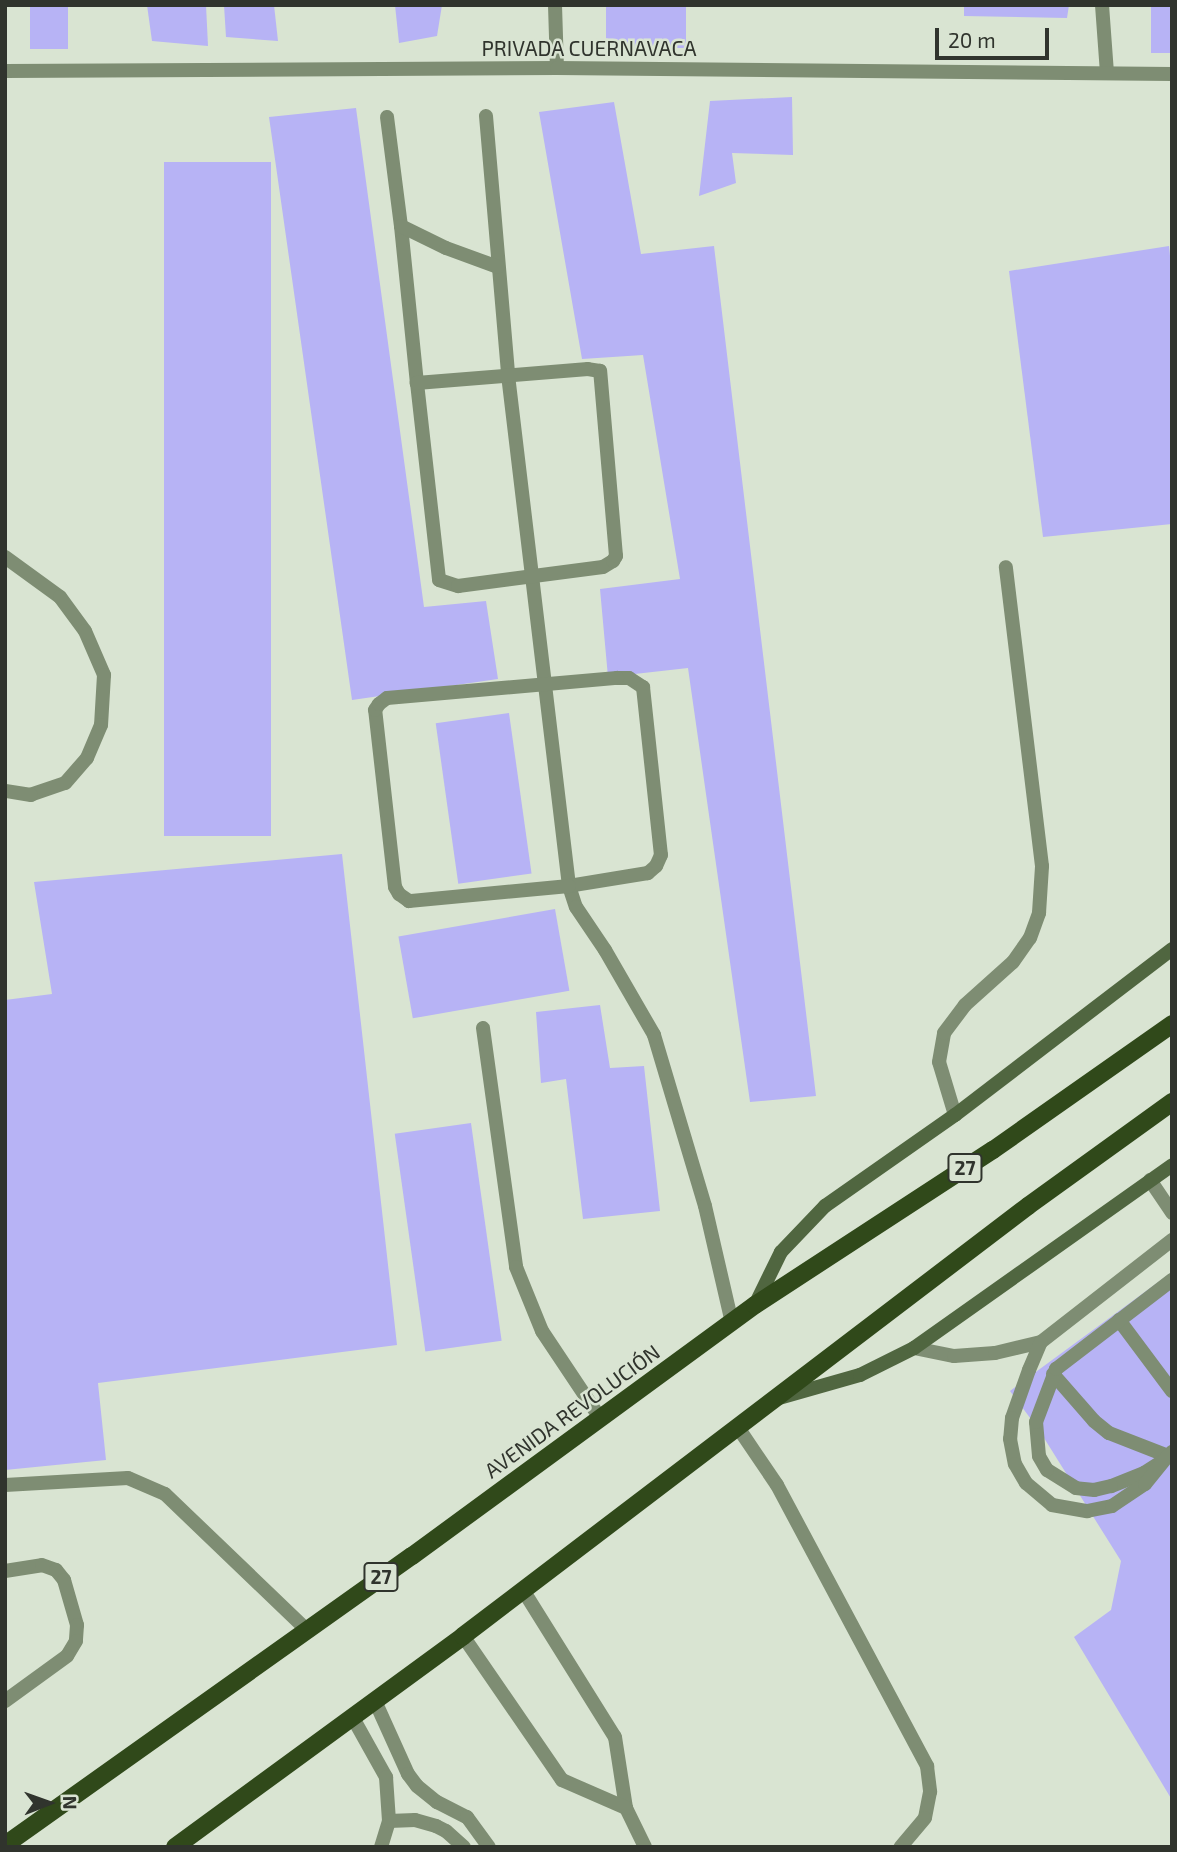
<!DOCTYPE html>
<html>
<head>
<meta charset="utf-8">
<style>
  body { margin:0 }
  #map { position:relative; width:1177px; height:1852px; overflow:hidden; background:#d9e4d2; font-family:"Exo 2",sans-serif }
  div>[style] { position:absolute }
  .building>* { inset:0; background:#b7b3f5; transform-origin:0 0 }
  .lane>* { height:14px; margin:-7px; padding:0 7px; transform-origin:7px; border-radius:7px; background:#7e8d73 }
  .street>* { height:14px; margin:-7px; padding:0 7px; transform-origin:7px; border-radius:7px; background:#7e8d73 }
  .secondary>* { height:14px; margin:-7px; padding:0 7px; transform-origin:7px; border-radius:7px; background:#506640 }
  .primary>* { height:18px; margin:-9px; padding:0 9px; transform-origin:9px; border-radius:9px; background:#30491a }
  .lane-bridge>* { height:14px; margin:-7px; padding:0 7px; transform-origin:7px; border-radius:7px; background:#7e8d73 }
  span { translate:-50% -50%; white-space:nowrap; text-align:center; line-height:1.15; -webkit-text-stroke:5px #d9e4d2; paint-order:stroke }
  .shield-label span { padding:2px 5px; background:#d9e4d2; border:2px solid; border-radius:5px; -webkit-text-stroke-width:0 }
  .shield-label { font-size:19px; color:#30342d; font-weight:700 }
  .street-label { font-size:21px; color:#30342d }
  .frame { position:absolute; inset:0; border:7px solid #30342d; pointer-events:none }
  .north { position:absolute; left:14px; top:1768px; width:70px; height:70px; -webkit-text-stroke:5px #d9e4d2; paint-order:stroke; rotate:89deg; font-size:19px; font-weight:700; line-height:28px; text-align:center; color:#30342d }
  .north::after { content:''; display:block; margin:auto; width:24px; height:32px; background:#30342d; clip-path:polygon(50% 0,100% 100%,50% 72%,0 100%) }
  .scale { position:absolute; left:935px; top:28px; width:114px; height:32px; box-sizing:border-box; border:4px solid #30342d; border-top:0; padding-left:9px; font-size:21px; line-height:24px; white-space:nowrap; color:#30342d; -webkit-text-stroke:5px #d9e4d2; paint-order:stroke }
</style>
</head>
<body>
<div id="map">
  <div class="building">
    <div style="left:30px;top:5px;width:38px;height:44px"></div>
    <div style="clip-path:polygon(147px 5px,206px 5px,208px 46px,152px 41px)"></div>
    <div style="clip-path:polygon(224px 5px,274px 5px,278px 41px,226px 37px)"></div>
    <div style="clip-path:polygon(395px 5px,442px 5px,437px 36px,399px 43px)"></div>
    <div style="left:606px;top:5px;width:80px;height:43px"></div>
    <div style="clip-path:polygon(964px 5px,1069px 5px,1067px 18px,964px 16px)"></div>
    <div style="left:1151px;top:5px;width:21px;height:48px"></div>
    <div style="clip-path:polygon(792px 97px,793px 155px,732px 153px,736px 183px,699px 196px,710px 101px)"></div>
    <div style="clip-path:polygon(614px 102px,641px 254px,714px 246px,816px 1096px,750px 1102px,688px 668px,608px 677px,600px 589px,680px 579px,643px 355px,582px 359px,539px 112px)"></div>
    <div style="clip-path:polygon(356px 108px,424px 607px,486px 601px,498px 679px,352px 700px,269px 117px)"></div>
    <div style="left:164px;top:162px;width:107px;height:674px"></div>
    <div style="clip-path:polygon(1169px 246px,1172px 275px,1172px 524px,1043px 537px,1009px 271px)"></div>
    <div style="left:509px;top:713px;width:162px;height:74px;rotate:82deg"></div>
    <div style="clip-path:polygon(342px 854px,397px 1345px,98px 1383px,106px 1460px,5px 1470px,5px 1000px,52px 994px,34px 882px)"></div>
    <div style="left:555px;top:909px;width:83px;height:159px;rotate:80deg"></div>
    <div style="clip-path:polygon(600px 1005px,610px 1068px,644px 1066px,660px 1211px,583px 1219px,566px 1079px,541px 1083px,536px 1012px)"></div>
    <div style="left:471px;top:1123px;width:220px;height:77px;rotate:82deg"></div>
    <div style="clip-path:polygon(1172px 1272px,1172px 1800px,1074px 1637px,1111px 1610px,1121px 1561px,1039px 1430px,1010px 1391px)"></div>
  </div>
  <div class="lane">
    <div style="left:486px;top:116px;width:260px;rotate:85.1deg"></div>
    <div style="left:508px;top:375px;width:515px;rotate:83.19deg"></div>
    <div style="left:569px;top:886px;width:22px;rotate:72deg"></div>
    <div style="left:576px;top:907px;width:52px;rotate:56deg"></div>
    <div style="left:605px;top:950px;width:98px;rotate:60deg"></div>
    <div style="left:654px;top:1035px;width:178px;rotate:73.4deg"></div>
    <div style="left:705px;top:1206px;width:120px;rotate:77deg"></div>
    <div style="left:387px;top:117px;width:110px;rotate:82.7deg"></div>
    <div style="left:401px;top:226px;width:158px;rotate:84.2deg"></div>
    <div style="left:417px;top:383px;width:198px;rotate:83.6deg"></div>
    <div style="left:439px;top:580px;width:20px;rotate:18deg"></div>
    <div style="left:458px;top:586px;width:146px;rotate:-7.5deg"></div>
    <div style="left:603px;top:567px;width:12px;rotate:-31deg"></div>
    <div style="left:613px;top:561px;width:6px;rotate:-59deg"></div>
    <div style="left:616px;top:556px;width:186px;rotate:-94.9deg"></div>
    <div style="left:600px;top:371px;width:12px;rotate:-171deg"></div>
    <div style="left:588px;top:369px;width:172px;rotate:175.3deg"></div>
    <div style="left:401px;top:226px;width:50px;rotate:26.1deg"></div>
    <div style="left:446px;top:248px;width:55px;rotate:20.1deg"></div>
    <div style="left:617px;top:678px;width:12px"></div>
    <div style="left:629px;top:678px;width:17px;rotate:33deg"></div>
    <div style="left:643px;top:687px;width:169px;rotate:83.9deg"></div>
    <div style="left:661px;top:855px;width:12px;rotate:114deg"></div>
    <div style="left:656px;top:866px;width:11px;rotate:139deg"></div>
    <div style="left:648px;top:873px;width:80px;rotate:170.7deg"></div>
    <div style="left:569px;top:886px;width:161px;rotate:174.6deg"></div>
    <div style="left:409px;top:901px;width:12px;rotate:-145deg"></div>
    <div style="left:399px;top:894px;width:8px;rotate:-120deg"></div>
    <div style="left:395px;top:887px;width:178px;rotate:-96.4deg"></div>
    <div style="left:375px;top:710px;width:7px;rotate:-56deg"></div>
    <div style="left:379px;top:704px;width:10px;rotate:-37deg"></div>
    <div style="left:387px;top:698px;width:231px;rotate:-5deg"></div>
    <div style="left:483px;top:1028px;width:241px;rotate:82.1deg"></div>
    <div style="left:516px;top:1267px;width:69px;rotate:67.9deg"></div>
    <div style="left:542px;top:1331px;width:105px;rotate:56.3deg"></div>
    <div style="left:955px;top:1115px;width:55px;rotate:-106.8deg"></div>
    <div style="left:939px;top:1062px;width:29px;rotate:-80deg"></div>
    <div style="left:944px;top:1033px;width:35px;rotate:-53deg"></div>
    <div style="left:965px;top:1005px;width:64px;rotate:-41.9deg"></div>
    <div style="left:1013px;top:962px;width:29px;rotate:-55deg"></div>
    <div style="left:1030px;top:938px;width:27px;rotate:-70deg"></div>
    <div style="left:1039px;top:913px;width:47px;rotate:-86.3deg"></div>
    <div style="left:1042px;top:866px;width:301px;rotate:-96.9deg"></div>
    <div style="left:1150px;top:1180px;width:40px;rotate:56deg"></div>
    <div style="left:1119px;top:1320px;width:89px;rotate:53.3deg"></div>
    <div style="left:914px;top:1348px;width:41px;rotate:11.3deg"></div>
    <div style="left:954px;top:1356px;width:41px;rotate:-4.2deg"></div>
    <div style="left:995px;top:1353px;width:47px;rotate:-13.4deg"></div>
    <div style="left:1041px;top:1342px;width:166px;rotate:-37.9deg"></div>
    <div style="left:1029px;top:1370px;width:30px;rotate:-67deg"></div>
    <div style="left:1053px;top:1374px;width:62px;rotate:48.9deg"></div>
    <div style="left:1094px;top:1421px;width:19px;rotate:39deg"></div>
    <div style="left:1109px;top:1433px;width:63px;rotate:21.3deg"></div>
    <div style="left:1168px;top:1456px;width:6px;rotate:-45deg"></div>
    <div style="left:737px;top:1426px;width:71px;rotate:55.9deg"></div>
    <div style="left:777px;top:1485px;width:319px;rotate:61.9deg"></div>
    <div style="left:927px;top:1766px;width:26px;rotate:83deg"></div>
    <div style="left:930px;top:1792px;width:26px;rotate:101deg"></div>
    <div style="left:925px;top:1818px;width:38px;rotate:130deg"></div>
    <div style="left:1161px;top:1462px;width:20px;rotate:147deg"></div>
    <div style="left:1144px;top:1473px;width:35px;rotate:158deg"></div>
    <div style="left:1111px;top:1486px;width:17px;rotate:167deg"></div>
    <div style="left:1094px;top:1490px;width:18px;rotate:-174deg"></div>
    <div style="left:1076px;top:1488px;width:34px;rotate:-148deg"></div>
    <div style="left:1047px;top:1470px;width:16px;rotate:-120deg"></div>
    <div style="left:1039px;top:1456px;width:34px;rotate:-95deg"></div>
    <div style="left:1036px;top:1422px;width:57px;rotate:-69.3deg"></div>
    <div style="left:1056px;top:1369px;width:146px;rotate:-37.5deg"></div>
    <div style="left:5px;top:1485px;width:123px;rotate:-3.3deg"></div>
    <div style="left:128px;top:1478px;width:40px;rotate:23.4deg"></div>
    <div style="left:165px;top:1494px;width:195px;rotate:43.8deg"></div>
    <div style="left:5px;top:1571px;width:37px;rotate:-9deg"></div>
    <div style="left:42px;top:1565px;width:15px;rotate:20deg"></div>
    <div style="left:56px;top:1570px;width:13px;rotate:51deg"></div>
    <div style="left:64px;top:1580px;width:47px;rotate:73.9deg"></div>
    <div style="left:77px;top:1625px;width:16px;rotate:94deg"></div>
    <div style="left:76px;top:1641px;width:17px;rotate:121deg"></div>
    <div style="left:67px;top:1656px;width:77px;rotate:144deg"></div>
    <div style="left:523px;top:1590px;width:173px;rotate:58deg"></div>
    <div style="left:615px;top:1737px;width:72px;rotate:81.2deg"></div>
    <div style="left:626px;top:1808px;width:43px;rotate:64deg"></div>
    <div style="left:463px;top:1636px;width:175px;rotate:55.5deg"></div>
    <div style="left:562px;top:1780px;width:70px;rotate:23.6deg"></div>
    <div style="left:375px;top:1701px;width:80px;rotate:65.7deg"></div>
    <div style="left:408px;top:1774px;width:15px;rotate:53deg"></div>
    <div style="left:417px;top:1786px;width:26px;rotate:39deg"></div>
    <div style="left:437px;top:1802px;width:34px;rotate:27deg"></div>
    <div style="left:467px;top:1817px;width:37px;rotate:54deg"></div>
    <div style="left:353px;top:1718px;width:68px;rotate:60.8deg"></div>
    <div style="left:386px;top:1777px;width:44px;rotate:86.1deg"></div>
    <div style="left:389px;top:1821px;width:27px;rotate:107deg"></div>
    <div style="left:389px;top:1821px;width:26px;rotate:-2deg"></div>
    <div style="left:415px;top:1820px;width:22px;rotate:16deg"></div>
    <div style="left:436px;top:1826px;width:11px;rotate:27deg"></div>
    <div style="left:446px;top:1831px;width:24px;rotate:42deg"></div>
  </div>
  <div class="street">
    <div style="left:555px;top:5px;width:63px;rotate:88.2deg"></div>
    <div style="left:1102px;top:5px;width:68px;rotate:85.8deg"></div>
    <div style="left:5px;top:71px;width:552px;rotate:-0.31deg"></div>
    <div style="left:557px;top:68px;width:615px;rotate:0.56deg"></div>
    <div style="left:5px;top:557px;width:68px;rotate:36deg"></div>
    <div style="left:60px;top:597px;width:42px;rotate:53.7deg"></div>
    <div style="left:85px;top:631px;width:48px;rotate:66.6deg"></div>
    <div style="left:104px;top:675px;width:50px;rotate:93.4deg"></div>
    <div style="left:101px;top:725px;width:36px;rotate:113deg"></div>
    <div style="left:87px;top:758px;width:33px;rotate:131deg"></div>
    <div style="left:65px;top:783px;width:36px;rotate:161deg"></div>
    <div style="left:31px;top:795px;width:26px;rotate:-171deg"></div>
  </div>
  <div class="secondary">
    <div style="left:755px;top:1305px;width:59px;rotate:-63.9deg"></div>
    <div style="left:781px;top:1252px;width:64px;rotate:-46.3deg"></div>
    <div style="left:825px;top:1206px;width:159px;rotate:-35deg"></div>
    <div style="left:955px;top:1115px;width:273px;rotate:-37.4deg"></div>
    <div style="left:779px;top:1398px;width:84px;rotate:-15.9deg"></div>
    <div style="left:860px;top:1375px;width:60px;rotate:-26.6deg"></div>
    <div style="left:914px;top:1348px;width:316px;rotate:-35.3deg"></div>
  </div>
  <div class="primary">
    <div style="left:5px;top:1845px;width:499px;rotate:-35.4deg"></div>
    <div style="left:412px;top:1556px;width:425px;rotate:-36.2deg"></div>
    <div style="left:755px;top:1305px;width:284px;rotate:-33.1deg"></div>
    <div style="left:993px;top:1150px;width:219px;rotate:-35.1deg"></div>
    <div style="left:175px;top:1847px;width:357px;rotate:-36.2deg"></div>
    <div style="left:463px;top:1636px;width:710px;rotate:-37.27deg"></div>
    <div style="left:1028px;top:1206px;width:178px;rotate:-35.8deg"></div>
  </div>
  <div class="lane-bridge">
    <div style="left:1029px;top:1370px;width:51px;rotate:109.5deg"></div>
    <div style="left:1012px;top:1418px;width:21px;rotate:95deg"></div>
    <div style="left:1010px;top:1439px;width:25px;rotate:79deg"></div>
    <div style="left:1015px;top:1464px;width:22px;rotate:60deg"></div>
    <div style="left:1026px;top:1483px;width:34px;rotate:40deg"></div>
    <div style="left:1052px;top:1505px;width:36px;rotate:10deg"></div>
    <div style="left:1087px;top:1511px;width:25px;rotate:-11deg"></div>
    <div style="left:1112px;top:1506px;width:40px;rotate:-34deg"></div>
    <div style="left:1145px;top:1484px;width:36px;rotate:-51deg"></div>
  </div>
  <div class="shield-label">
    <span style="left:965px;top:1168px">27</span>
    <span style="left:381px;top:1577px">27</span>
  </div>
  <div class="street-label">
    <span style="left:589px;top:48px">PRIVADA CUERNAVACA</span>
    <span style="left:572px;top:1411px;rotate:-36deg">AVENIDA REVOLUCIÓN</span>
  </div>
  <div class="frame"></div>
  <div class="north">N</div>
  <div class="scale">20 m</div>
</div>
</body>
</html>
